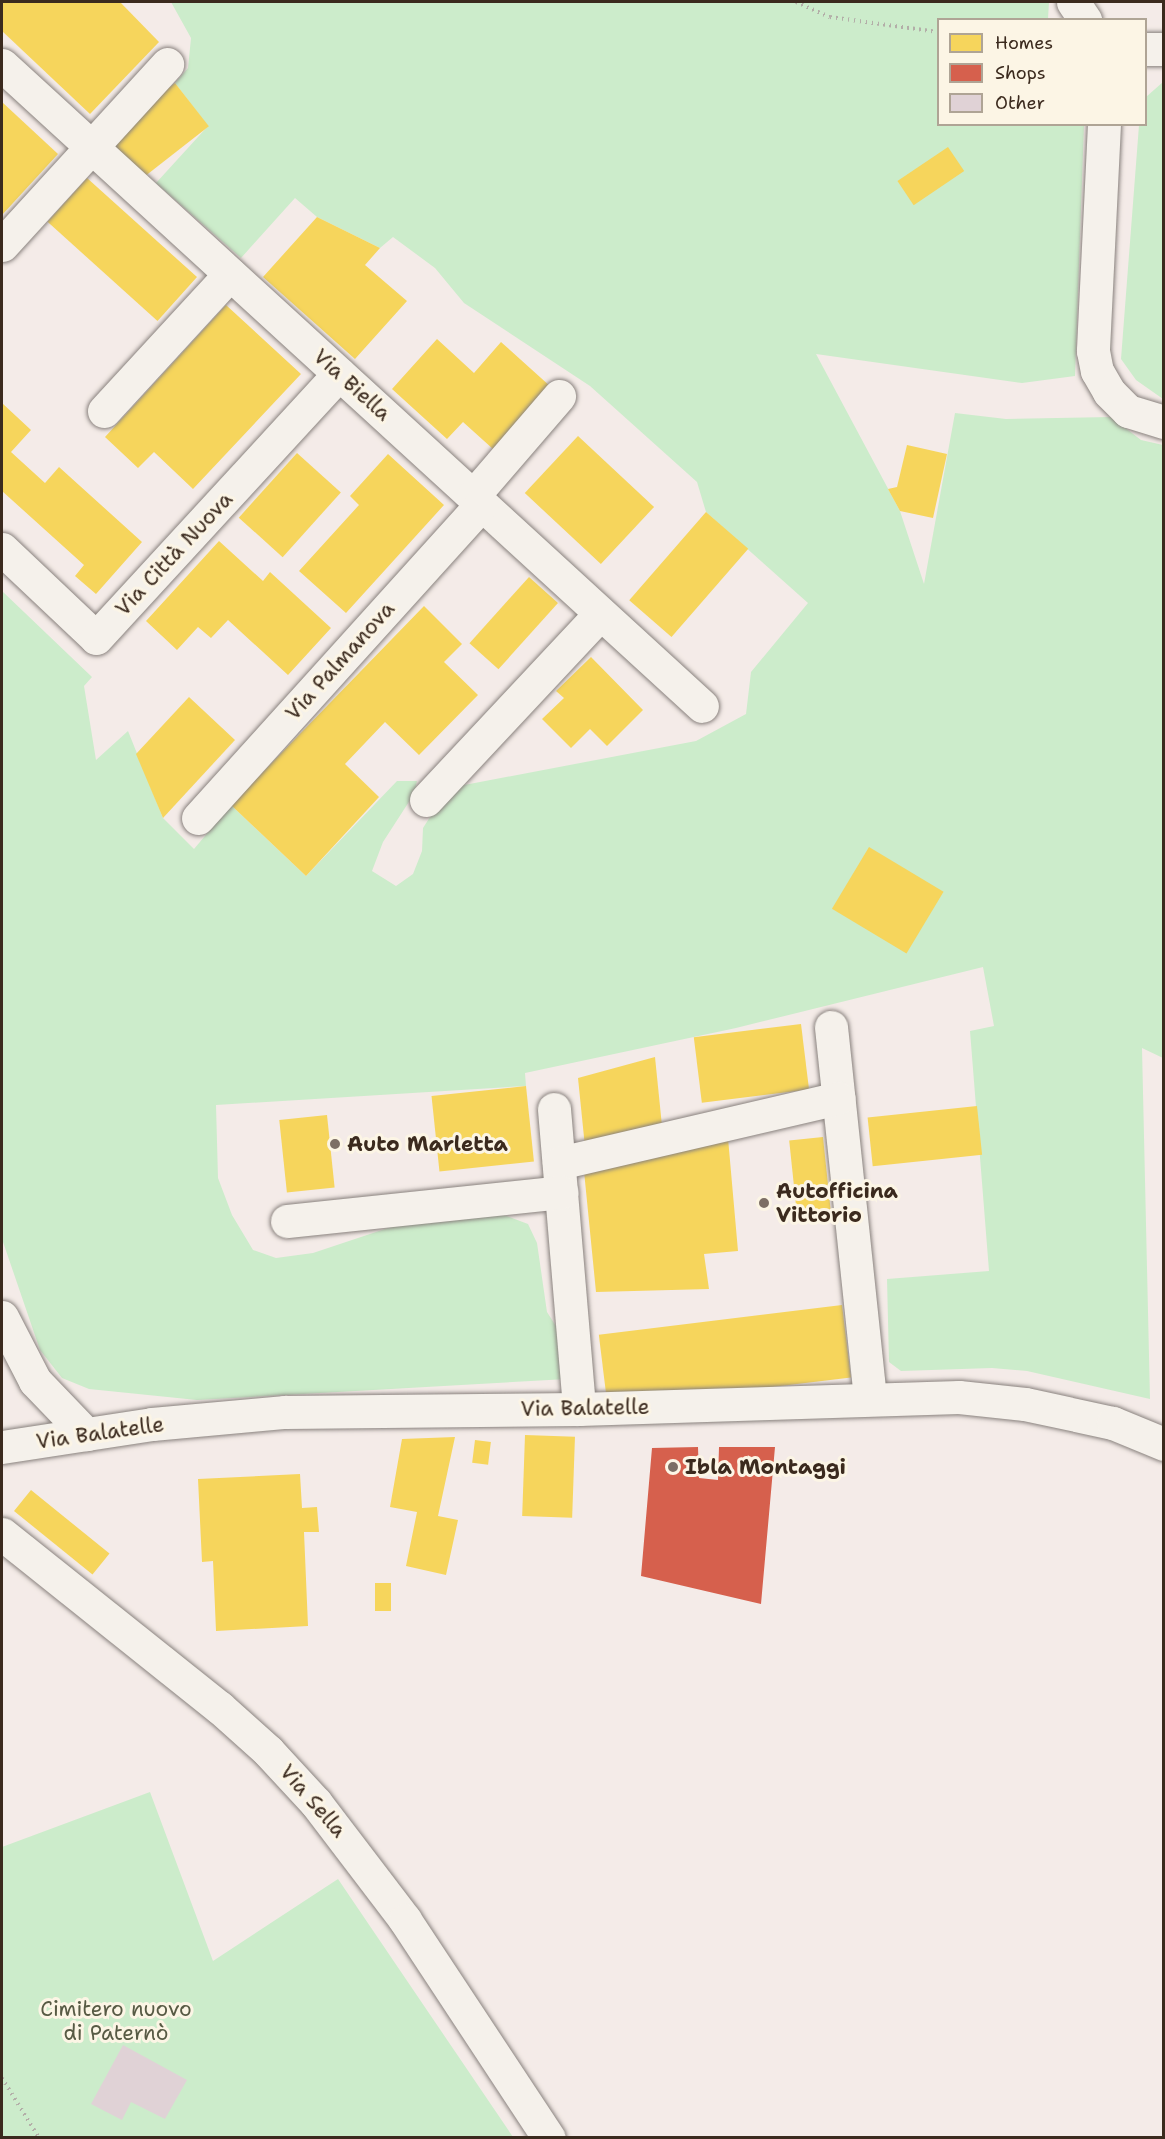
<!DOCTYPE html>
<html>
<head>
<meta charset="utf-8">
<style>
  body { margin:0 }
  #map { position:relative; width:1165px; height:2139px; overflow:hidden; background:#f4ebe8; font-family:"Shantell Sans",sans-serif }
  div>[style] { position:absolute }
  .green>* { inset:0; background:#cceccb }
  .homes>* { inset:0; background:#f6d55c; transform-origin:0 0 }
  .shops>* { inset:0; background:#d6604d }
  .building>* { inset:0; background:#e0d2d6 }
  .path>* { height:4px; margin-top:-2px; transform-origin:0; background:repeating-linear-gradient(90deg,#b3aea8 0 1.5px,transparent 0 6px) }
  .roads { filter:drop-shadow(0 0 2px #89827e) drop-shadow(0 0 2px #89827e) }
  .minor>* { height:33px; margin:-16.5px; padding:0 16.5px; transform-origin:16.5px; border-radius:16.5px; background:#f5f1eb }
  .dots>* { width:16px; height:16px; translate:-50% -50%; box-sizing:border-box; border:3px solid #fcf5e5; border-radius:50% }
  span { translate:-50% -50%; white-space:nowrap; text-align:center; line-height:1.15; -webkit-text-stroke:6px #fcf5e5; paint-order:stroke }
  .street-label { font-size:21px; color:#3b2a1e }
  .poi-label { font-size:21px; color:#3b2a1e; font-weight:700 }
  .left { translate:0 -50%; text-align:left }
  .park-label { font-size:21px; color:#575a44 }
  .frame { position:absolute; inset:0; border:3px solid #3b2a1e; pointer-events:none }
  .legend { position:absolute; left:937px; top:18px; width:210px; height:108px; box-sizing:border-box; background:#fcf5e5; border:2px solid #afa495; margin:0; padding:8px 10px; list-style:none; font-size:18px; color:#3b2a1e }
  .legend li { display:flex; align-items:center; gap:12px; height:30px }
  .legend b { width:30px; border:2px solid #afa495 }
</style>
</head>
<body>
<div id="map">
  <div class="green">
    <div style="clip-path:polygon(171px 2px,1049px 2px,1048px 19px,938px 20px,938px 124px,1084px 125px,1075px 376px,1022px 383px,816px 354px,900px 511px,924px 584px,955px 413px,1006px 419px,1111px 417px,1141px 440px,1163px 445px,1163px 1058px,1142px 1048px,1150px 1399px,1027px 1371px,992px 1368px,901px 1371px,889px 1362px,887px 1279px,989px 1271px,970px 1031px,994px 1026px,983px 967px,736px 1028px,525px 1073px,526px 1086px,216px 1105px,218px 1178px,232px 1215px,253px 1250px,276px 1258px,313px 1253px,391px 1227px,463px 1213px,501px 1214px,528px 1224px,537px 1243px,547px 1312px,559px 1331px,567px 1379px,197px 1400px,89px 1389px,62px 1378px,40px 1350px,2px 1239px,2px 591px,92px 677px,84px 686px,96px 760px,128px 731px,163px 818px,194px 849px,231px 805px,306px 876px,397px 781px,417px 781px,414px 794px,383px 842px,372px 871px,396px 886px,413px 874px,422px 851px,423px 828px,437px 806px,459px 786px,696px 741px,746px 714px,751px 672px,808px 603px,706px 512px,697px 482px,590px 386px,464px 303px,435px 268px,393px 237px,380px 248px,317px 217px,295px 198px,241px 258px,156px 183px,208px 126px,175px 83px,188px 68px,191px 38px)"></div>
    <div style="clip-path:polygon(1163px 82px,1163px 399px,1136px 380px,1121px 359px,1139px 125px,1146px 124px,1146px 97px)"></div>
    <div style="clip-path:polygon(150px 1792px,213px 1961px,338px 1879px,513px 2137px,2px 2138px,2px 1847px)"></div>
  </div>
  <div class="homes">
    <div style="clip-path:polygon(2px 2px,120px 2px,159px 42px,90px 114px,2px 31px)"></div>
    <div style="left:175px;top:83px;width:55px;height:86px;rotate:52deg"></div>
    <div style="clip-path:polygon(2px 102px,58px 154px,2px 215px)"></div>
    <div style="left:948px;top:147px;width:29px;height:61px;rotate:56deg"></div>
    <div style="left:87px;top:178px;width:148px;height:59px;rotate:42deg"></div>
    <div style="clip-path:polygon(317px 217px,380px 248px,365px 265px,407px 301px,355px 359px,263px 277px)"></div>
    <div style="clip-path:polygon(226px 305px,301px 374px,193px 489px,154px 452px,138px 468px,105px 437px)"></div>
    <div style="clip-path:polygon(437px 339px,474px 373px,501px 342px,551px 387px,493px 449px,463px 422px,447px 439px,392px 389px)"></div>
    <div style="clip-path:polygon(2px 403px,31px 430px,11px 452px,45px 483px,59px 467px,142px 542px,96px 594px,75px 576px,84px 565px,2px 491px)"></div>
    <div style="left:578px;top:436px;width:104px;height:78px;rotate:43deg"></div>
    <div style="clip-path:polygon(907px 445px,947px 454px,933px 518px,900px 511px,888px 489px,897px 487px)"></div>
    <div style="left:297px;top:453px;width:59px;height:87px;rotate:42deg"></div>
    <div style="clip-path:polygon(388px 454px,444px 505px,346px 613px,299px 571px,359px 505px,350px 496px)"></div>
    <div style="left:706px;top:512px;width:56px;height:117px;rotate:41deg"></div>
    <div style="clip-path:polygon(219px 541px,263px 581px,270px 572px,331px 628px,288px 675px,228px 620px,211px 638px,198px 627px,177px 650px,146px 621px)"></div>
    <div style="left:529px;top:577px;width:39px;height:89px;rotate:42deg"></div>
    <div style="clip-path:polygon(424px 606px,462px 644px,444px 662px,478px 695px,419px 755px,385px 722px,345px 764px,379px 797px,306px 876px,231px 805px)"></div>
    <div style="clip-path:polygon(591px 657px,643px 710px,607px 746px,590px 729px,571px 748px,542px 719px,564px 698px,556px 691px)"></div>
    <div style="clip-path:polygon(189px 697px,235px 740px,163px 818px,136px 754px)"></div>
    <div style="left:869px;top:847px;width:87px;height:72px;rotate:31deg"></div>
    <div style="left:801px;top:1024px;width:66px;height:108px;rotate:83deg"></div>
    <div style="clip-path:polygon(655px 1057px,662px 1126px,585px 1147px,578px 1078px)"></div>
    <div style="left:526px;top:1086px;width:76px;height:95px;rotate:84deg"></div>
    <div style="left:977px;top:1106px;width:49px;height:110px;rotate:84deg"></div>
    <div style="left:327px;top:1115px;width:73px;height:48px;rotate:84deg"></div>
    <div style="left:823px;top:1137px;width:82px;height:34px;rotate:84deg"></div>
    <div style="clip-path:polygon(728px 1138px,738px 1251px,704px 1254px,709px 1289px,596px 1292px,584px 1171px)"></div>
    <div style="left:842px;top:1305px;width:73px;height:245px;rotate:83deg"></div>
    <div style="left:525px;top:1435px;width:50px;height:81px;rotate:2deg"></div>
    <div style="clip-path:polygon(455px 1437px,438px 1516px,458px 1520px,446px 1575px,406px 1566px,417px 1512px,390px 1507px,402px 1439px)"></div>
    <div style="left:475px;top:1440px;width:16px;height:23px;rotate:7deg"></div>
    <div style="clip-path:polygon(300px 1474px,302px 1508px,317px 1507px,319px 1532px,304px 1532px,308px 1626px,216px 1631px,213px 1561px,202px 1562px,198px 1479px)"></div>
    <div style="left:31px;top:1490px;width:101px;height:27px;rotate:39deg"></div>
    <div style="left:375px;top:1583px;width:16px;height:28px"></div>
  </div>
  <div class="shops">
    <div style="clip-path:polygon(698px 1447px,699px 1478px,718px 1480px,719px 1447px,775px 1447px,761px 1604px,641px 1576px,652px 1448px)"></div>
  </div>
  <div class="building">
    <div style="clip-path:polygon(123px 2045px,187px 2080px,165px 2119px,131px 2102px,122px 2120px,91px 2104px)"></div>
  </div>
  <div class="path">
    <div style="left:796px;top:2px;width:37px;rotate:24deg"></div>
    <div style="left:830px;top:17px;width:109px;rotate:7.9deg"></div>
    <div style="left:2px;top:2078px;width:70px;rotate:58.3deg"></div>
  </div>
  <div class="roads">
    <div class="minor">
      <div style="left:1073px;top:2px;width:22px;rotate:56deg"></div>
      <div style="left:1146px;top:49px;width:18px"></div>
      <div style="left:2px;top:65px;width:949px;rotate:42.48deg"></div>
      <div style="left:1104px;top:124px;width:227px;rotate:92.8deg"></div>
      <div style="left:1093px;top:351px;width:20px;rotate:79deg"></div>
      <div style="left:1097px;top:371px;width:24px;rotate:60deg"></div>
      <div style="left:1109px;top:392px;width:27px;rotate:45deg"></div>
      <div style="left:1128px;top:411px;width:38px;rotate:17deg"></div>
      <div style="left:2px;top:245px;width:245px;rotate:-47.6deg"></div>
      <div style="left:104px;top:411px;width:186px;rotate:-47.4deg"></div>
      <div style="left:473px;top:496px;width:132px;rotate:-49.3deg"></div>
      <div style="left:2px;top:549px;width:129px;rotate:43.4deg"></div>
      <div style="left:96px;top:638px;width:359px;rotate:-47.4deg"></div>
      <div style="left:426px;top:800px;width:255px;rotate:-46.9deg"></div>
      <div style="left:198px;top:818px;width:423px;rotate:-47.9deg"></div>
      <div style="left:831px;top:1027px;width:374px;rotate:84deg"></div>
      <div style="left:554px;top:1109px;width:301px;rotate:85.2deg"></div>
      <div style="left:559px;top:1163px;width:287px;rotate:-13.1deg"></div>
      <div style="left:287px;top:1221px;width:276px;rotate:-6deg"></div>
      <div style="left:2px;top:1317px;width:72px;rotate:62.7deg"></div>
      <div style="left:35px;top:1381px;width:74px;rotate:46.1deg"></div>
      <div style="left:2px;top:1447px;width:152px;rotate:-8.7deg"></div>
      <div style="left:152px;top:1424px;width:134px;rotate:-5.2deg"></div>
      <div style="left:285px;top:1412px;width:294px;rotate:-0.6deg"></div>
      <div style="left:579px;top:1409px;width:380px;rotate:-1.8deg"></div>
      <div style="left:959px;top:1397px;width:66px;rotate:6.1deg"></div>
      <div style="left:1025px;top:1404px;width:90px;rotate:12.2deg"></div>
      <div style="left:1113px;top:1423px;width:55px;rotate:22.4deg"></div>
      <div style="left:2px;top:1534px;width:278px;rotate:38.6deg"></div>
      <div style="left:219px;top:1707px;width:66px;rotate:41.9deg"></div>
      <div style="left:268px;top:1751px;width:71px;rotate:47.3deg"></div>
      <div style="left:316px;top:1803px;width:147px;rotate:52.7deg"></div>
      <div style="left:405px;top:1920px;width:261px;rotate:56.6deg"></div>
    </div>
  </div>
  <div class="dots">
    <div style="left:335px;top:1144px;background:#7c6e65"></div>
    <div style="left:764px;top:1203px;background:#7c6e65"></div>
    <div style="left:673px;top:1467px;background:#7c6e65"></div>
  </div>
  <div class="street-label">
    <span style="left:352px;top:385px;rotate:42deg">Via Biella</span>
    <span style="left:174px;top:554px;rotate:-47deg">Via Città Nuova</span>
    <span style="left:340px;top:661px;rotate:-48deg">Via Palmanova</span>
    <span style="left:585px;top:1408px;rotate:-1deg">Via Balatelle</span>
    <span style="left:100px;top:1433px;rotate:-8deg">Via Balatelle</span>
    <span style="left:313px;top:1801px;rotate:49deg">Via Sella</span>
  </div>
  <div class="poi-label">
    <span class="left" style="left:347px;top:1144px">Auto Marletta</span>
    <span class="left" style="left:776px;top:1203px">Autofficina<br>Vittorio</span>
    <span class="left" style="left:685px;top:1467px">Ibla Montaggi</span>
  </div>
  <div class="park-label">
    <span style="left:116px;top:2021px">Cimitero nuovo<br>di Paternò</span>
  </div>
  <div class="frame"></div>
  <ul class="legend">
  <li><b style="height:16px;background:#f6d55c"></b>Homes</li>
  <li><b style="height:16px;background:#d6604d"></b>Shops</li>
  <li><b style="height:16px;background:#e0d2d6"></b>Other</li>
  </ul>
</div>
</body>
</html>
